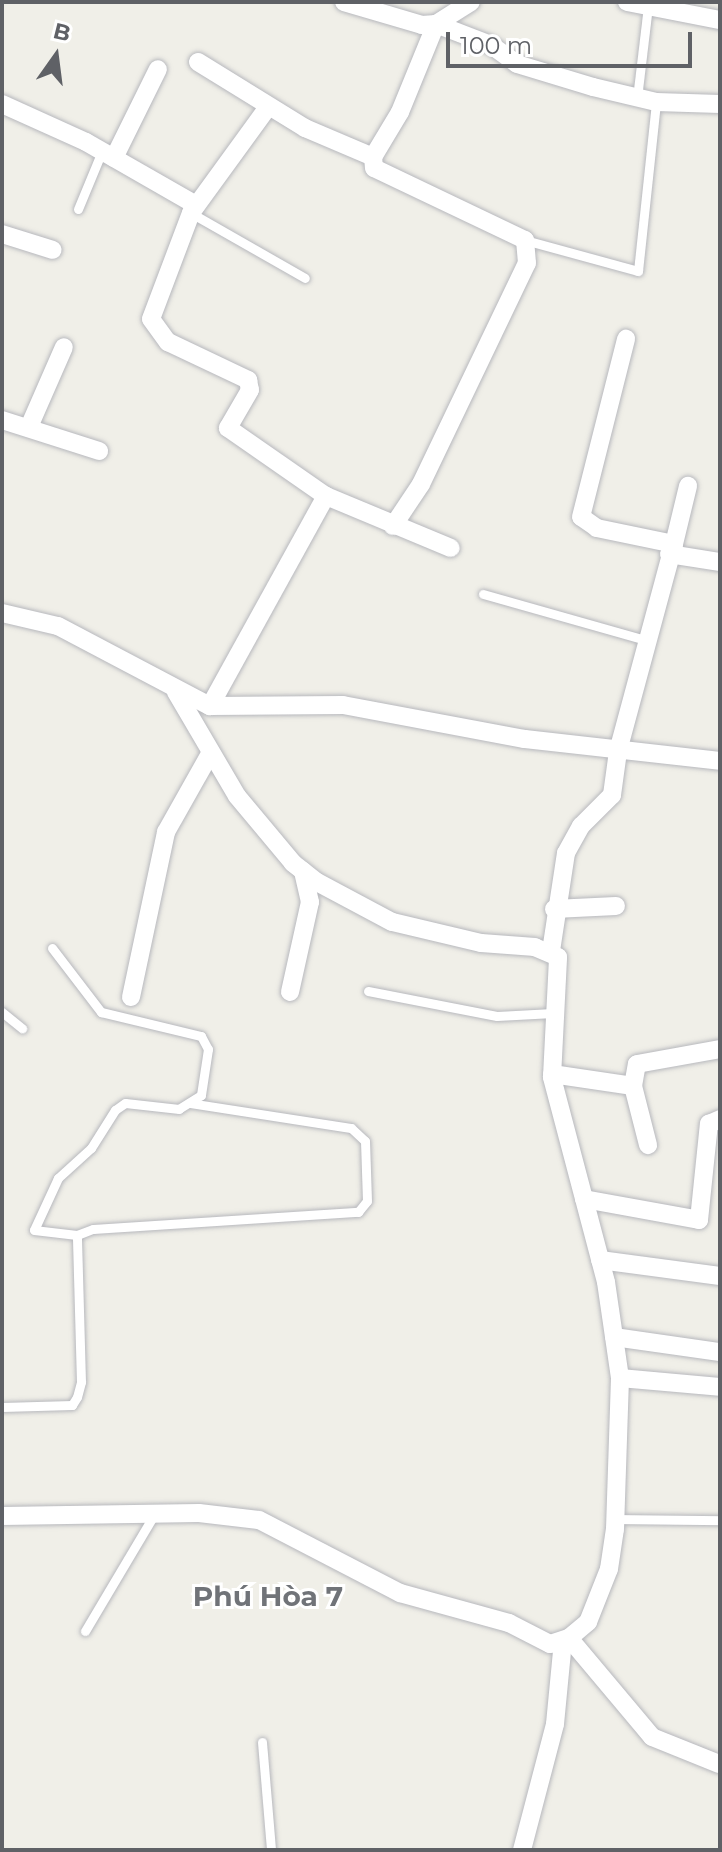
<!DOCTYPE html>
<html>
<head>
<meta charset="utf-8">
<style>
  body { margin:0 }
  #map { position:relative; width:722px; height:1852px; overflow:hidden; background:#f0efe8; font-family:Montserrat,sans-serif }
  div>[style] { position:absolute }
  .roads { filter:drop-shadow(0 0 2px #b7b8bd) drop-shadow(0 0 2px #b7b8bd) }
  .service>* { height:9px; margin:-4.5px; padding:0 4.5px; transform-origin:4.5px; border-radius:4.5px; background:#fff }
  .minor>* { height:18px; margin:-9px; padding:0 9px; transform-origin:9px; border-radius:9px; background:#fff }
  span { translate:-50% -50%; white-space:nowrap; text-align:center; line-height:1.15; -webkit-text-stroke:6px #fff; paint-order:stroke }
  .quarter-label { font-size:28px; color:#707378; font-weight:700 }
  .frame { position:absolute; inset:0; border:4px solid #5f6166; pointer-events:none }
  .north { position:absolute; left:16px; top:16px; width:80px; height:80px; -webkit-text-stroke:6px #fff; paint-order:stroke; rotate:14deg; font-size:22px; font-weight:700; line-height:32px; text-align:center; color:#5f6166 }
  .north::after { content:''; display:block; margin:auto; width:28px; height:36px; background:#5f6166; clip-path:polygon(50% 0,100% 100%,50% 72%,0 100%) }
  .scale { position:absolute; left:446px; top:32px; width:246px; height:36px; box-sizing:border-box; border:4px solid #5f6166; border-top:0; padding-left:10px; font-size:24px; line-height:28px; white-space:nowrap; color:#5f6166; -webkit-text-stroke:6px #fff; paint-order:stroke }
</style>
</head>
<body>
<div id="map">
  <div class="roads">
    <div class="service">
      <div style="left:637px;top:98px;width:93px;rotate:-83.2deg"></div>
      <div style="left:78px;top:209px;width:63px;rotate:-67.5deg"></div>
      <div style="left:191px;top:213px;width:131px;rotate:29.7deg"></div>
      <div style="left:525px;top:240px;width:117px;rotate:15.3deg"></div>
      <div style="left:638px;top:271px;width:170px;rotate:-83.9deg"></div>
      <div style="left:483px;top:594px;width:169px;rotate:15.8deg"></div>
      <div style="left:52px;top:948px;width:81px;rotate:52.6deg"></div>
      <div style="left:101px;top:1012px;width:103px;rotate:13.5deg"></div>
      <div style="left:201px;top:1036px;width:15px;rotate:62deg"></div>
      <div style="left:208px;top:1049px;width:47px;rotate:98.7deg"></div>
      <div style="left:201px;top:1095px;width:26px;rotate:148deg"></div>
      <div style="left:179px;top:1109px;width:54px;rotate:-173.7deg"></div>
      <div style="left:125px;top:1103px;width:12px;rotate:145deg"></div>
      <div style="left:115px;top:1110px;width:45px;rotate:122.3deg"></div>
      <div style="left:91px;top:1148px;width:45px;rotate:137.7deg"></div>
      <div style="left:58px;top:1178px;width:57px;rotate:114.8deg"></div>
      <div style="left:34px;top:1230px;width:43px;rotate:6.6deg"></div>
      <div style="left:368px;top:991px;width:131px;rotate:11deg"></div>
      <div style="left:497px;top:1016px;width:56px;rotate:-3.1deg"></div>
      <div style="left:2px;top:1012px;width:26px;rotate:39deg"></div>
      <div style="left:2px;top:1407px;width:70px;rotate:-1.6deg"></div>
      <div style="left:72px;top:1405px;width:9px;rotate:-58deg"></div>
      <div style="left:77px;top:1397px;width:16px;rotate:-75deg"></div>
      <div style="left:81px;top:1382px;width:147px;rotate:-91.6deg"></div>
      <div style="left:77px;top:1235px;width:17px;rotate:-21deg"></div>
      <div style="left:93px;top:1229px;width:266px;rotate:-3.7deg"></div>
      <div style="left:358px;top:1212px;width:14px;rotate:-51deg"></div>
      <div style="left:367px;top:1201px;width:60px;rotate:-91.9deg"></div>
      <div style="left:365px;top:1141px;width:19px;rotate:-137deg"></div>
      <div style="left:351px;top:1128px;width:163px;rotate:-171.2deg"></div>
      <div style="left:616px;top:1519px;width:104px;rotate:0.6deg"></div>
      <div style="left:85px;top:1631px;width:137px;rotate:-59.3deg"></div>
      <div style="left:262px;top:1742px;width:108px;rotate:85.2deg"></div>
    </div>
    <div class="minor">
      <div style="left:344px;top:2px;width:81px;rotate:16.4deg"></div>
      <div style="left:422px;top:25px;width:14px;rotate:-4deg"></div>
      <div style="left:436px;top:24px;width:41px;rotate:-32.2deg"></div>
      <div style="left:627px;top:2px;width:95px;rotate:11deg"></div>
      <div style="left:198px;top:62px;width:126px;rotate:31.7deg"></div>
      <div style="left:305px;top:128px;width:74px;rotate:23.1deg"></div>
      <div style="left:2px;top:104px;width:92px;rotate:24.3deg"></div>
      <div style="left:86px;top:142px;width:127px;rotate:29.8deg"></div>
      <div style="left:268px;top:107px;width:131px;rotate:126deg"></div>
      <div style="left:191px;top:213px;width:113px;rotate:110.7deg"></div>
      <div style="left:151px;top:319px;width:29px;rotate:54deg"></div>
      <div style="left:168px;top:342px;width:89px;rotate:25.4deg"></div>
      <div style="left:248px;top:380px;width:10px;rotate:79deg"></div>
      <div style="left:250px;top:390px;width:44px;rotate:120.1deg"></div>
      <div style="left:228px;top:428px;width:119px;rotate:34.8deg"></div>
      <div style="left:114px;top:158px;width:99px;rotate:-63.7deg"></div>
      <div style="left:2px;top:234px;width:53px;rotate:17.4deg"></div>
      <div style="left:2px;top:420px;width:102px;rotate:17.7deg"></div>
      <div style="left:29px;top:427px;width:87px;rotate:-66.4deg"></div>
      <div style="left:393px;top:526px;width:50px;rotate:-56.3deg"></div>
      <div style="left:421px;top:484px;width:245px;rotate:-64.4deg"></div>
      <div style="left:527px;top:263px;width:23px;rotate:-95deg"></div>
      <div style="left:525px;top:240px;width:167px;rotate:-154.5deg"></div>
      <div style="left:374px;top:168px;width:11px;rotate:-95deg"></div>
      <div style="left:373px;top:157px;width:52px;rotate:-59deg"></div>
      <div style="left:400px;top:112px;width:95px;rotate:-67.8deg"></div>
      <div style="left:436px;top:24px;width:59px;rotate:20.9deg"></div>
      <div style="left:491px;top:45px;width:32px;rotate:36deg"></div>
      <div style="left:517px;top:64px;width:79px;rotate:16.8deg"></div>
      <div style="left:593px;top:87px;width:65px;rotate:13.4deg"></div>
      <div style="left:656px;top:102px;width:64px;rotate:1.8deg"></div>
      <div style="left:674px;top:544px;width:60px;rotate:-76.4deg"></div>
      <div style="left:669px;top:554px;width:52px;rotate:8.9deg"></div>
      <div style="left:2px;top:613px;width:57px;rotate:13.1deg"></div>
      <div style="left:58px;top:626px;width:172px;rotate:27.8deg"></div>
      <div style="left:210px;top:706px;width:133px;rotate:-0.4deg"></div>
      <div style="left:343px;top:705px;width:185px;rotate:10.6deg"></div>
      <div style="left:525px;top:739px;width:196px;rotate:6.4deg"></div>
      <div style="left:210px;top:706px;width:240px;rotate:-61.1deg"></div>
      <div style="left:326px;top:496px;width:135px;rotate:22.6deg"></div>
      <div style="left:554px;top:909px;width:62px;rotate:-2.8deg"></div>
      <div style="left:551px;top:951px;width:99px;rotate:-81.3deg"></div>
      <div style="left:566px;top:853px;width:31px;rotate:-61deg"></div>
      <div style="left:581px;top:826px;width:44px;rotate:-45deg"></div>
      <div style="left:612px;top:795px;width:44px;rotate:-82.2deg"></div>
      <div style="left:618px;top:751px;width:214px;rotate:-74.9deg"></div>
      <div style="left:674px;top:544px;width:79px;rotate:-168.3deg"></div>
      <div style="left:597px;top:528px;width:19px;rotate:-145deg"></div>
      <div style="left:581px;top:517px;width:184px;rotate:-75.8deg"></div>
      <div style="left:290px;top:992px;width:92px;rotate:-77.5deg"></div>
      <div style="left:310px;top:902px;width:32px;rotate:-103deg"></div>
      <div style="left:131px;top:997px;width:169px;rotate:-78deg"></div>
      <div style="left:166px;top:832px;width:90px;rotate:-60.6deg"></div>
      <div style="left:552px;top:1074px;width:82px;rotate:8.4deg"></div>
      <div style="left:633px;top:1086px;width:61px;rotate:75.7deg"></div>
      <div style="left:633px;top:1086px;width:22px;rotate:-80deg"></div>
      <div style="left:637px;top:1064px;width:84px;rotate:-10.2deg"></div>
      <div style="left:584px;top:1199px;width:117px;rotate:10.3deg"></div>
      <div style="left:699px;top:1220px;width:97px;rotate:-84.1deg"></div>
      <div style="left:709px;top:1124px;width:12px;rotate:-24deg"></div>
      <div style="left:600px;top:1260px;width:121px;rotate:7.6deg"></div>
      <div style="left:614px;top:1337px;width:107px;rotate:8.1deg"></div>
      <div style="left:620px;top:1378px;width:100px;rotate:5.1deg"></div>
      <div style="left:2px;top:1516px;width:197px;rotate:-0.9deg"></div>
      <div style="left:199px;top:1513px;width:60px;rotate:6.7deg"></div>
      <div style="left:259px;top:1520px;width:159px;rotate:27.4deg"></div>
      <div style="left:400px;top:1593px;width:113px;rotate:15.4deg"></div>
      <div style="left:509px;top:1623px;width:46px;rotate:27.1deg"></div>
      <div style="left:550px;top:1644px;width:20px;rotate:-18deg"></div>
      <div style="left:569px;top:1638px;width:25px;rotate:-40deg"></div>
      <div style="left:588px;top:1622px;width:57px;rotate:-68.4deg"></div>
      <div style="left:609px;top:1569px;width:40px;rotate:-81.5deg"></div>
      <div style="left:615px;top:1529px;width:151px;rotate:-88.1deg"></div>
      <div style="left:620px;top:1378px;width:97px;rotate:-98.3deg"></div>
      <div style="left:606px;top:1282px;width:212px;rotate:-104.8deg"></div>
      <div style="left:552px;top:1077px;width:120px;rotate:-87.1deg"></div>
      <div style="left:558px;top:957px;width:25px;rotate:-157deg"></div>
      <div style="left:535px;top:947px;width:54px;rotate:-175.8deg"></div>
      <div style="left:481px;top:943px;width:91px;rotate:-166.7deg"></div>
      <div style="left:392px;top:922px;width:85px;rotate:-151.9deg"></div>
      <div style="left:317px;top:882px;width:31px;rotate:-142deg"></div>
      <div style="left:293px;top:863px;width:87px;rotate:-129.9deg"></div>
      <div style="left:237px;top:796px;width:121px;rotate:-120.4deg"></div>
      <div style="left:569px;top:1638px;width:129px;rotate:50deg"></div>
      <div style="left:652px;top:1737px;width:72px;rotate:21.9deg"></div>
      <div style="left:522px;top:1850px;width:130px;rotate:-75.3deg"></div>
      <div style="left:555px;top:1724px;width:83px;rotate:-84.5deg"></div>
    </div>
  </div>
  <div class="quarter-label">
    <span style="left:268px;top:1596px">Phú Hòa 7</span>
  </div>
  <div class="frame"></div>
  <div class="north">B</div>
  <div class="scale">100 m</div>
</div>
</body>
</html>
